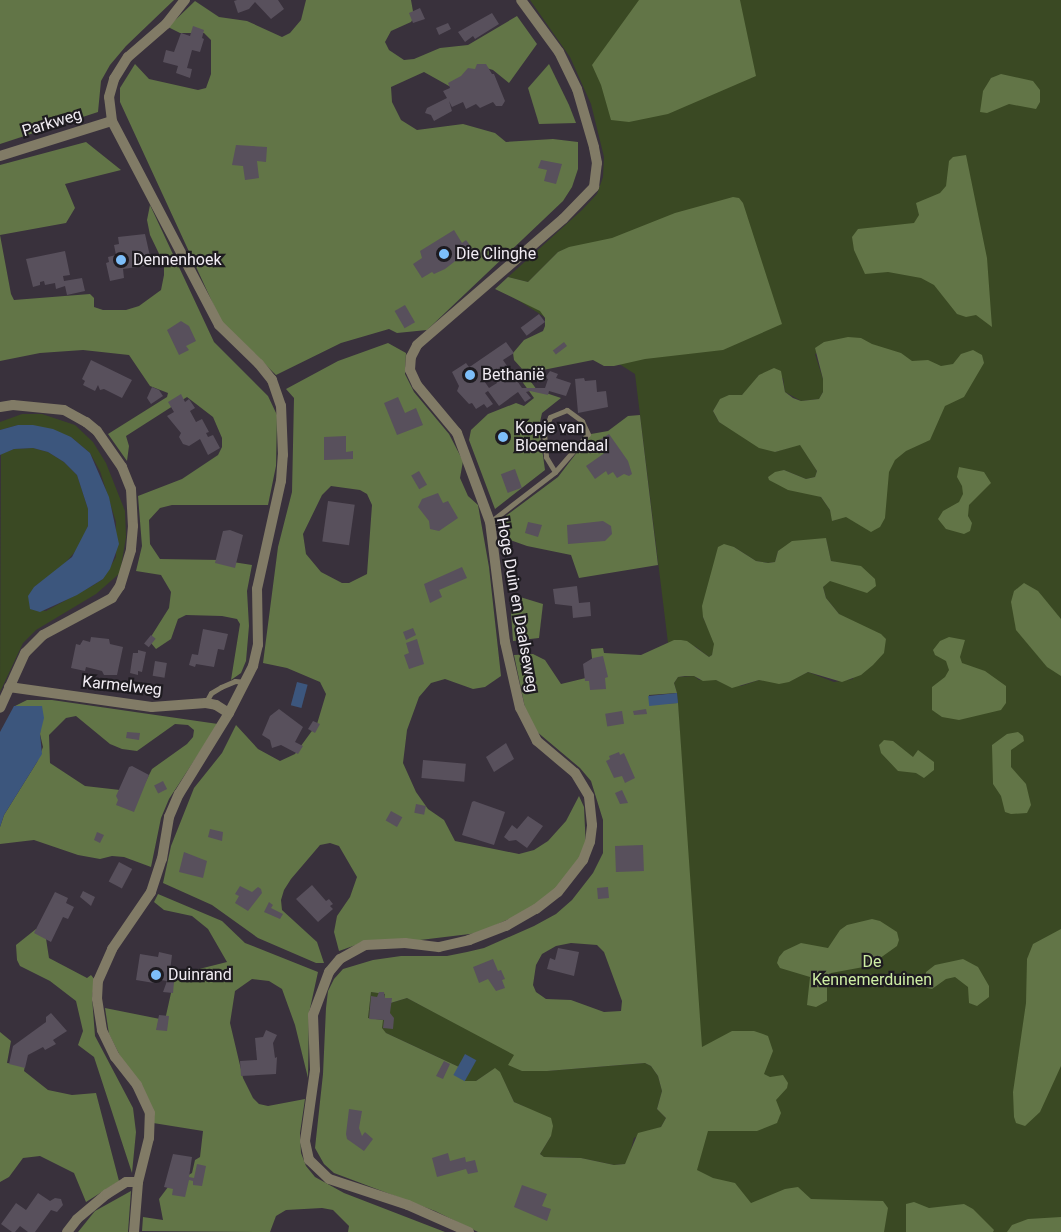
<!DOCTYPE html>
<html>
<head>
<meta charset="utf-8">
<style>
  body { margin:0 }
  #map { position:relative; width:1061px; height:1232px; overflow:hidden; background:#39313c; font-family:Roboto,sans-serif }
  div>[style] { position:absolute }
  .green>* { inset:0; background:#3a4923 }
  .forest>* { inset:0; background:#627547 }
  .water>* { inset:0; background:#3c567d; transform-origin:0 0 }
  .building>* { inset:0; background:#58505c; transform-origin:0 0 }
  .lane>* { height:5px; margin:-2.5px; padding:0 2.5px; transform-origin:2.5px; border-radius:2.5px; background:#817b66 }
  .street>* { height:10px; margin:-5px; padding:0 5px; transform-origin:5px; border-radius:5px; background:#817b66 }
  .dots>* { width:16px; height:16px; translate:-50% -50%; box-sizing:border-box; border:3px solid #1e1b20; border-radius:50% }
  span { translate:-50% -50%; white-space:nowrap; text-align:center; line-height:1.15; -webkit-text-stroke:4.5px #1e1b20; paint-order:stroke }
  .street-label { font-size:16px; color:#f1ecf3 }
  .poi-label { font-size:16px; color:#f1ecf3 }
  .left { translate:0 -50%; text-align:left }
  .park-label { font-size:16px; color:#ceeea4 }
</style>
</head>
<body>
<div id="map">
  <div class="green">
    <div style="clip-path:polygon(evenodd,530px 0,1061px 0,1061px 1232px,656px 1232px,705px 1112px,677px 693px,674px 683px,678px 677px,694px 676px,699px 680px,716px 680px,741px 686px,759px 680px,788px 682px,808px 672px,834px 682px,853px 679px,839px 614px,826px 598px,823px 587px,844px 564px,831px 561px,826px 539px,778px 551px,775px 562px,768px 563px,756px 561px,734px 547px,703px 617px,715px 644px,712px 655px,709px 657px,696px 647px,675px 640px,668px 643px,635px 374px,513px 297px,566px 249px,558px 252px,528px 282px,508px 277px,582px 210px,597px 194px,603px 177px,604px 157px,591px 104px,570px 57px,530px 0,824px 349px,840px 517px,833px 521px,830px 510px,821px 497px,768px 477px,784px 470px,806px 479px,815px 477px,817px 471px,800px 444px,775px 452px,719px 422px,713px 411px,720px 400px,742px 395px,748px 390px,759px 375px,783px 378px,785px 392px,801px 401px,819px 399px,823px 392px,823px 379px,815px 354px,824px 349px)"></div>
    <div style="clip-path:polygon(22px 414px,42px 414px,75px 425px,93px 442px,106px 463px,125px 511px,126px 537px,120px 573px,96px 594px,36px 630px,23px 643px,0 692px,1px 454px,14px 449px,33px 448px,48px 452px,64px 462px,77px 475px,88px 509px,88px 526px,80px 546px,59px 570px,34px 587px,31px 609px,46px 611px,92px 586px,103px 579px,116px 557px,116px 522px,100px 471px,90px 453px,71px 437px,18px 425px,0 430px,0 422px)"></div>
    <div style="clip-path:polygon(371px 992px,386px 994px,385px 1005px,407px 998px,547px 1071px,645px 1063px,651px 1066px,658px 1076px,662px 1091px,657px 1109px,666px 1118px,661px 1127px,634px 1138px,629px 1158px,625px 1164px,614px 1165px,581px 1158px,544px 1157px,540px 1154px,551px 1136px,523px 1106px,514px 1102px,502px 1077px,494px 1069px,476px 1081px,465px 1081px,459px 1067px,386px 1033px,368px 1018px)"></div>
  </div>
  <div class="forest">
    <div style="clip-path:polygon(0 0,174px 0,126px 46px,110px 65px,101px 81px,98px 112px,0 144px)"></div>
    <div style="clip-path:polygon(306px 0,411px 0,414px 17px,411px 22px,391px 31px,385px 42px,389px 50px,404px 60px,414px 59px,440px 48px,468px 45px,517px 16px,537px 44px,509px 83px,493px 70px,483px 67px,449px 86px,424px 72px,391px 87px,392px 102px,401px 120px,417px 130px,463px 124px,495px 133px,506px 142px,553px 139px,578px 142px,578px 169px,572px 187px,563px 201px,427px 330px,397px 333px,389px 329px,341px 343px,276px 375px,221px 321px,120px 102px,120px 88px,135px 64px,149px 79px,198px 90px,206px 88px,211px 74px,211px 40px,204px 33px,180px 33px,168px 27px,195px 1px,219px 17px,247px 21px,282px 37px,290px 33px,301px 20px)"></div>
    <div style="clip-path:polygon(639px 0,740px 0,756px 76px,668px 114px,629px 122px,611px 120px,601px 85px,592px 65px)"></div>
    <div style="clip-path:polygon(549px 64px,569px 105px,576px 123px,539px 124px,528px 88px)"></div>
    <div style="clip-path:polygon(1001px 74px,1033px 81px,1040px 90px,1040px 102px,1036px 109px,1009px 104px,987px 113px,980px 112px,983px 91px,991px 78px)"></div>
    <div style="clip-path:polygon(86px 142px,121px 170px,65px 184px,75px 208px,66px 223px,0 235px,11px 294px,14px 300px,90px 294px,94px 298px,94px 307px,103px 310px,126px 310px,139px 306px,161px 290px,164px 275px,164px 264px,150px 235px,147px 220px,150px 205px,214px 342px,268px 396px,277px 415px,276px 466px,268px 505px,172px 505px,160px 508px,149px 520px,150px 544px,160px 559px,220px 560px,252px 565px,247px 591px,249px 626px,246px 661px,241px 673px,231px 680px,240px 624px,237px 619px,222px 616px,186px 615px,178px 619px,171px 639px,156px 649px,151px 643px,152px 635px,169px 608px,171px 592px,161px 575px,136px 571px,142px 546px,138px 496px,182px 479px,218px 455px,222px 447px,222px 438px,213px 417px,187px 397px,126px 436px,129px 446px,127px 461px,108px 434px,167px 397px,168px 393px,150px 386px,129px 355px,83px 350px,40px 353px,0 361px,0 165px)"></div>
    <div style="clip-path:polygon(966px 155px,987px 258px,992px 327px,976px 315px,966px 317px,957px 314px,934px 285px,921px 278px,888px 272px,865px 274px,854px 250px,852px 237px,858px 229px,914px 223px,919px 215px,916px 203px,940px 193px,946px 186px,949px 161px,953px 157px)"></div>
    <div style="clip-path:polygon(733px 197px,739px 198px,743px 203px,782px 324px,723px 350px,645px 359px,614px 366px,604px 366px,593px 360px,543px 370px,523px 371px,537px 390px,561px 398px,542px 413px,539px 427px,545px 470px,495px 509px,469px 440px,471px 430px,488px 414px,516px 403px,524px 406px,534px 398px,521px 380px,523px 370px,514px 360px,513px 353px,524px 340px,543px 331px,545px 326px,545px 318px,540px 311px,495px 289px,508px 277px,528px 282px,558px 252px,569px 247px,612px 238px,675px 213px)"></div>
    <div style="clip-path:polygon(848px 337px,861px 338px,872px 344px,901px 353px,912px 361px,928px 360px,941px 366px,953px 364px,961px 354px,973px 350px,982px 355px,984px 363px,964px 397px,945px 406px,930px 440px,906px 451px,895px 460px,889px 472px,885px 518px,880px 527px,871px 532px,846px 517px,832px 521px,830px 510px,821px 497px,788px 490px,769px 480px,768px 477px,775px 472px,784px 470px,806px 479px,815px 477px,817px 471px,800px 445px,775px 452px,759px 448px,719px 422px,713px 411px,720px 399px,729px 395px,742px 395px,759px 375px,774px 368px,781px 371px,785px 392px,793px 398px,801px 401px,819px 399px,823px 392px,823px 379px,815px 348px,824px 342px)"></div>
    <div style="clip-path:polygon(evenodd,388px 343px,406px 353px,405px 374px,414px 392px,449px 434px,463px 461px,460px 478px,468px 496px,478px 505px,489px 567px,501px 676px,485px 687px,473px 689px,445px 679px,431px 683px,419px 697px,407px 730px,403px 763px,416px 792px,428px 809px,444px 820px,455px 841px,519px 854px,534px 850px,548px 841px,566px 821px,579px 796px,584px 807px,586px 849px,571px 874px,538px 906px,478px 933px,420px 940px,367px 941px,339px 951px,334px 932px,337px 916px,350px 897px,357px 877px,339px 846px,330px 843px,320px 845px,291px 879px,284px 890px,281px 900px,282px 910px,317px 942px,324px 963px,316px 963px,258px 938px,212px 905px,163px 883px,171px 846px,194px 788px,222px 753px,236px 725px,258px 749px,280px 761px,295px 754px,317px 724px,326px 694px,320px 682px,287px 668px,263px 663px,278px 547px,292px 492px,294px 398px,286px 389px,338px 361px,388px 343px,331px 486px,360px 490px,367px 494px,372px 505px,367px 574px,349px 583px,342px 583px,321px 572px,306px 554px,303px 534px,322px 495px,331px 486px)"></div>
    <div style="clip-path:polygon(640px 415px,658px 565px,579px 578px,571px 555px,527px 546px,502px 537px,499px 521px,558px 477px,591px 434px,608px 431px,628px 416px)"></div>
    <div style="clip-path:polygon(959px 467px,984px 472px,991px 483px,969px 505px,968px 516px,972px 523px,970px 531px,964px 534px,946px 529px,938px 519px,943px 511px,959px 502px,963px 494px,962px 486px,957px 477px)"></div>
    <div style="clip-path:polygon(evenodd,826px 538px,831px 561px,861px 566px,875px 579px,876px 586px,867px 593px,830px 581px,823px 587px,826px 598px,839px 614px,881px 634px,886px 639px,884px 653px,873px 665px,861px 675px,842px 682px,808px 672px,789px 682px,779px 684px,759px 680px,732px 688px,716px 680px,703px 681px,694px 676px,685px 676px,678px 677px,674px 683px,677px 693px,649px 695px,649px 704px,678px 703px,702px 1047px,732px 1031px,754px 1031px,763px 1034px,768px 1036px,773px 1051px,764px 1074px,770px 1077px,783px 1075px,788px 1083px,787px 1088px,776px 1100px,781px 1113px,777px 1123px,757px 1131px,708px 1131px,697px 1170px,713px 1178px,735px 1183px,751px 1203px,785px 1189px,798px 1187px,811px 1199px,883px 1201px,888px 1208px,884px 1232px,478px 1232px,435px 1211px,334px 1173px,324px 1164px,315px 1148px,323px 1074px,326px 1008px,328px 991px,334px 979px,343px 969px,373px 960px,401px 956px,447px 956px,467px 952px,484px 948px,534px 926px,556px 914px,572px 900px,593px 873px,603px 853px,603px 820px,591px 781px,580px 768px,536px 731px,525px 708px,514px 655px,533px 654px,545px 660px,561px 684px,594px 676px,591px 649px,603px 648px,604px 653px,641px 655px,674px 640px,681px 640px,687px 641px,709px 657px,712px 655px,714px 644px,703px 617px,702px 606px,718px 547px,724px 544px,734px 547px,756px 561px,768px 563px,775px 562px,778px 551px,792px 541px,826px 538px,571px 943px,597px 945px,604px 952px,622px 1001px,621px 1011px,604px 1012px,571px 1000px,546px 999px,536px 992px,533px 985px,536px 965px,542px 954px,556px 946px,571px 943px,826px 538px,371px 992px,385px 994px,384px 1005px,407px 998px,514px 1055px,508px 1065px,522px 1071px,547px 1071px,645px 1063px,651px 1066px,658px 1076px,662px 1091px,657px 1109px,666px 1118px,661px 1127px,638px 1133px,625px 1164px,614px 1165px,581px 1158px,544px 1157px,540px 1154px,551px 1136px,553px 1126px,551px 1118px,514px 1102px,500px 1072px,495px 1068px,476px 1081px,465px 1081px,459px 1067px,386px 1033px,382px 1028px,383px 1020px,368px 1018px,371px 992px)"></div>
    <div style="clip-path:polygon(1024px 583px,1038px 591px,1061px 619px,1061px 676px,1047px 667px,1016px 630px,1011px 602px,1014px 591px)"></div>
    <div style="clip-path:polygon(520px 597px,543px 604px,539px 638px,513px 641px,510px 598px)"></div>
    <div style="clip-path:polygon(949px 637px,965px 640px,960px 657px,962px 663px,985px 671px,1006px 686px,1006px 703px,1001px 710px,959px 720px,942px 717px,932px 710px,932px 687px,945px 677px,949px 670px,946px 661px,935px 655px,933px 650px,940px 641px)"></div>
    <div style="clip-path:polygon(evenodd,27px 700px,52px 700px,218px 724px,169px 799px,161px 818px,151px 867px,124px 857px,112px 856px,100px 859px,78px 855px,34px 840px,0 844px,0 827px,4px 815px,37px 762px,43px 747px,40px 734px,42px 706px,15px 706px,27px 700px,76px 716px,110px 744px,122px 749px,137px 751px,175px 724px,188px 725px,194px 730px,193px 737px,187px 744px,152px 769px,137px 799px,120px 790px,85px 786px,50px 763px,49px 735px,66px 718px,76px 716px)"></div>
    <div style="clip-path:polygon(1018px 732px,1023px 736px,1024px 741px,1011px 750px,1011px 767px,1026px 784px,1031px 805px,1027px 813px,1011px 814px,1005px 812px,1001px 796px,993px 784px,992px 745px,1007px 734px)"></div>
    <div style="clip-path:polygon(884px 740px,893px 741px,913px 757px,918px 750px,934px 762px,934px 770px,924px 778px,916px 773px,898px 771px,881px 753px,879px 745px)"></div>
    <div style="clip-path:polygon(158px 894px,222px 921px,245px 943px,318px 972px,309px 1013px,308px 1078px,295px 1025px,282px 989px,269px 981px,252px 979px,235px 991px,230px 1023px,243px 1078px,253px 1098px,259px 1104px,268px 1106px,305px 1099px,300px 1133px,301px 1153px,306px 1166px,315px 1177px,344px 1193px,445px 1232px,348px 1232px,349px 1226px,333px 1210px,322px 1208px,286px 1210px,276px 1216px,270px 1232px,142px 1231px,143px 1217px,163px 1220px,159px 1199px,168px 1187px,192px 1173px,195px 1160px,200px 1157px,203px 1131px,147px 1122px,144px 1103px,109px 1034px,105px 1008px,165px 1020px,175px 975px,227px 962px,208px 929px,192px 916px,164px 910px,154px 902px)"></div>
    <div style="clip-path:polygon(872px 919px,880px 921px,897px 932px,899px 940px,897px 946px,869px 966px,831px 973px,827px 978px,827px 1001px,816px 1007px,807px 1005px,810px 977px,780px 968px,777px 963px,779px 957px,784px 951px,801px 943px,828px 948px,840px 930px,847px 925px)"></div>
    <div style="clip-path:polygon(36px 929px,45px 932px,49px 958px,87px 978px,91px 975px,95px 980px,92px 997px,95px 1036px,133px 1108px,136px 1132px,132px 1173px,94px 1057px,78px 1045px,83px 1031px,76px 1001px,50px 981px,20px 966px,17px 960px,16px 945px)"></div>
    <div style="clip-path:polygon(1061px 929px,1061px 1066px,1040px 1112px,1025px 1126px,1016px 1123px,1014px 1117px,1013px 1092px,1026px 1003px,1027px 959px,1033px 944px)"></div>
    <div style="clip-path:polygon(963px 959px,978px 967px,989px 986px,989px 997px,977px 1006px,969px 1003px,968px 987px,955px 977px,946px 979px,932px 989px,927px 988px,924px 983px,926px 972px,935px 965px)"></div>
    <div style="clip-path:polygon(0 1032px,11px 1041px,7px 1063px,25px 1065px,24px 1071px,48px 1090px,72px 1095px,96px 1093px,119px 1181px,86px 1202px,74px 1173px,40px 1156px,23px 1158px,9px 1177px,0 1182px)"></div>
    <div style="clip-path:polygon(131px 1191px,128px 1232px,78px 1232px,95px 1211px)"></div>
    <div style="clip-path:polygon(914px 1202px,929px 1208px,964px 1204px,973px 1209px,994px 1230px,993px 1232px,906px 1232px,906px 1204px)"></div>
    <div style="clip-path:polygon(1061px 1217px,1061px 1232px,1007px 1232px,1012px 1225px,1028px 1219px)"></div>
  </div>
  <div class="water">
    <div style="clip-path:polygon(18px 425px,33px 425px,53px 429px,71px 437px,90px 453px,109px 497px,119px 544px,110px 569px,103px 579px,77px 595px,40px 612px,30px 609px,28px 596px,34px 587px,72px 557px,88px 526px,88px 509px,77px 475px,64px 462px,48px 452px,33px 448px,14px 449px,0 455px,0 430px)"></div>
    <div style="left:297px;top:682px;width:11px;height:24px;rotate:15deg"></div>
    <div style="left:677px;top:693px;width:10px;height:29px;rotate:84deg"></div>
    <div style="clip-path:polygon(14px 706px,42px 706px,44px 718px,40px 734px,42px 754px,4px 815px,0 827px,0 732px)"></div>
    <div style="left:465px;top:1054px;width:13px;height:24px;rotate:29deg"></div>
  </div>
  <div class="building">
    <div style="clip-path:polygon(237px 0,278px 0,284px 9px,271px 19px,255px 2px,249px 9px,238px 13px,234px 1px)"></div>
    <div style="clip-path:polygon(420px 8px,425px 19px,413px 23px,409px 13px)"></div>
    <div style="clip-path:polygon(492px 13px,499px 24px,475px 39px,473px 36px,465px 42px,458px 32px)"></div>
    <div style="clip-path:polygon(448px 23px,451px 29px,439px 35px,436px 28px)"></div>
    <div style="clip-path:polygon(193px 26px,204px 30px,202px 38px,204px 39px,200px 52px,192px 50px,187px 68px,192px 69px,190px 78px,176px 73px,178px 66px,163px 62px,166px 50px,174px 52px,181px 33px,190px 36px)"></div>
    <div style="clip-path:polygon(477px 64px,486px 64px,492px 74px,494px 74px,505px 101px,502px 106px,496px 106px,493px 102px,480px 108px,476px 104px,466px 109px,463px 102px,452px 107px,449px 101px,452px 111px,434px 121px,431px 115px,425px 113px,427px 108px,447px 98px,443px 91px,450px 88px,448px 83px,461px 76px,468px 68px,475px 69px)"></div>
    <div style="clip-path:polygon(236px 145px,267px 147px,266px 162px,257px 161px,259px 178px,245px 180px,243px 166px,232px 165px)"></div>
    <div style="clip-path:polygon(541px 160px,562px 164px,556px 184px,544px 181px,547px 170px,538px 168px)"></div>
    <div style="clip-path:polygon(454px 230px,462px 243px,466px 240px,472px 248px,445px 269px,434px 274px,432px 272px,422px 278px,413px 264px,422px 258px,420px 251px)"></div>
    <div style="clip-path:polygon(145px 234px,152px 265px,123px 269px,124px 278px,110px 281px,106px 263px,109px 262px,108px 257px,116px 255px,114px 245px,119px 244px,118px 237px)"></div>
    <div style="clip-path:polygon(65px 251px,70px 275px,63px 276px,64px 281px,82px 278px,85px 291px,67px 295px,65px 286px,56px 289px,55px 283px,45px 285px,44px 281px,40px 282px,40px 285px,33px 287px,26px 259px)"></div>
    <div style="left:405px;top:305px;width:20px;height:12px;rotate:60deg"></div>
    <div style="left:539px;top:314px;width:10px;height:23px;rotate:53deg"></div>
    <div style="clip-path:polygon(181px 321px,189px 326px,196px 341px,186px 346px,189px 350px,179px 355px,167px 330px)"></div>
    <div style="clip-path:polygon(evenodd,506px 342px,514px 353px,503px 360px,522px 388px,545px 388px,548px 379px,545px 378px,550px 371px,558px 374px,556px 378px,571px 383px,566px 396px,549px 391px,548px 395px,530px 391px,526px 392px,531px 398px,525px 402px,518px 392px,499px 406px,488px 391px,485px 393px,493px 404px,487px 408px,484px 404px,476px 409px,472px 403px,469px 404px,457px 391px,459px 386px,452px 372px,466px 363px,469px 367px,471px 366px,506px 342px,489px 372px,497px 383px,489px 388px,482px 378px,489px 372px)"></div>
    <div style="left:564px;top:342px;width:5px;height:14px;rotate:53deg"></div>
    <div style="clip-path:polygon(91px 360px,132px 380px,122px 398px,104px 389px,100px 390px,98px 385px,95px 391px,83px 385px,85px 381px,82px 379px)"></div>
    <div style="clip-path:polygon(584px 378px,585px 381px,596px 380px,597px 392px,606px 391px,608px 407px,578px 413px,575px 379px)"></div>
    <div style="clip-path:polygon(152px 387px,159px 390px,163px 396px,151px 404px,147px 398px)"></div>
    <div style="clip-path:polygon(181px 394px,185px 402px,189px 399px,195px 408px,190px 411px,196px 422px,202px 419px,209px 432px,206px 433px,208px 437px,213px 435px,220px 448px,208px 455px,200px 439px,189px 446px,183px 444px,179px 437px,181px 433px,167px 416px,174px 412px,168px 402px)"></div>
    <div style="clip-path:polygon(398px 397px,405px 413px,416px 408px,423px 425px,397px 435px,384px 403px)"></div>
    <div style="clip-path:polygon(609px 434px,628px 461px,632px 474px,629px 476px,624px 474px,617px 478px,613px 472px,608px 475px,606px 471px,595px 479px,586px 466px,606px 452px,598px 441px)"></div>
    <div style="clip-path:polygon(346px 436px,346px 452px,353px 451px,353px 459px,324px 460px,324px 437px)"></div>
    <div style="left:515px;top:469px;width:20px;height:15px;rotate:70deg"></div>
    <div style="left:419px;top:471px;width:16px;height:9px;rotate:60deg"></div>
    <div style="clip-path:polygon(438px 493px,443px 503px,448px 501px,458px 518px,439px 531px,430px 529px,429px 521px,418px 507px,422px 499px)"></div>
    <div style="left:328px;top:501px;width:27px;height:41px;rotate:8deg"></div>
    <div style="clip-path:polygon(603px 521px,611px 526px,612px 534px,605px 541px,568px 544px,567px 525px)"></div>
    <div style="clip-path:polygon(528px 522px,542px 525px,538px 537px,525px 533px)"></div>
    <div style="clip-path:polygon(230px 530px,243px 535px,235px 568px,215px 563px,223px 531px)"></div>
    <div style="clip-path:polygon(462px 567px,467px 578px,439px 590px,442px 597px,430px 603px,424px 584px)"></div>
    <div style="clip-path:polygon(577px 586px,579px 603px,590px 602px,591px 616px,573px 618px,572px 606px,555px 604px,553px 589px)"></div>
    <div style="clip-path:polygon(413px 628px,416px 635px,406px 640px,403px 632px)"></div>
    <div style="clip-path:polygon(203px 629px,228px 634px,224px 650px,218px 649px,214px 667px,196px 664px,195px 667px,189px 665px,192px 654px,198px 655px)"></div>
    <div style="left:151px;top:635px;width:6px;height:11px;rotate:39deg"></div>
    <div style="clip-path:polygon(91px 637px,109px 639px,110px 644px,123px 647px,117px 675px,104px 675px,102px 671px,86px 667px,85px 671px,71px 668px,76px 644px,80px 645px,83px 640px,90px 642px)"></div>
    <div style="clip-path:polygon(417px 639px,424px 664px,409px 669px,404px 655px,409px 653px,406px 643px)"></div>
    <div style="clip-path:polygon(138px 650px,146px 652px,142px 672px,138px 671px,138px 675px,130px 673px,133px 653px,138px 653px)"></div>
    <div style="clip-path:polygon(603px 656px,608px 677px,605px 678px,606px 689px,590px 690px,589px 681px,585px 681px,583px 664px,593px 658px)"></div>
    <div style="left:155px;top:661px;width:12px;height:15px;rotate:9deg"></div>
    <div style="clip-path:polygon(279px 709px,303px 727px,295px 742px,303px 746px,298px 754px,281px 745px,272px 748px,270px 740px,262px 735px,270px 716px)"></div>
    <div style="clip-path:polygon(646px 709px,647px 714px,634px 715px,633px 711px)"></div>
    <div style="left:622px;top:711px;width:13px;height:17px;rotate:81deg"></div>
    <div style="clip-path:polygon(313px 721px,320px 724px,315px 733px,308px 729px)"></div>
    <div style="clip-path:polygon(127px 732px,140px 733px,139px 740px,126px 738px)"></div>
    <div style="clip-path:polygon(506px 743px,514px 759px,494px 772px,486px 757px)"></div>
    <div style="clip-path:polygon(619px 752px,620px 755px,624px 753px,635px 778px,625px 783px,622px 776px,614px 778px,606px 761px,610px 759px,609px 756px)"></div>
    <div style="left:423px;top:760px;width:43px;height:18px;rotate:5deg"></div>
    <div style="clip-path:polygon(132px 766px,149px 775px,134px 812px,116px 805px,118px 800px,116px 796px,129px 767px)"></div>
    <div style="left:163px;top:781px;width:9px;height:10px;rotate:63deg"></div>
    <div style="clip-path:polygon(622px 790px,628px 803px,620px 804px,615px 793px)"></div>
    <div style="clip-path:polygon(474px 801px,505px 812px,494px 845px,462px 835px,472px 802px)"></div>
    <div style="left:416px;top:804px;width:10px;height:9px;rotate:11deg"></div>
    <div style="left:391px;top:811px;width:13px;height:11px;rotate:29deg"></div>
    <div style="clip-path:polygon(528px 816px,543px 826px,527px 848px,516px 840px,509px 841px,504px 837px,512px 825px,517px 829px)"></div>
    <div style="clip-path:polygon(210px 829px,223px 832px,222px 841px,208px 837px)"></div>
    <div style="clip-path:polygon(97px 832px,104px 835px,100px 843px,94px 840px)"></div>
    <div style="left:643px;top:845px;width:26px;height:28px;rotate:88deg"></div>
    <div style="clip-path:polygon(184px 852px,207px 861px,203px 878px,179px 872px)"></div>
    <div style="left:119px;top:862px;width:15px;height:22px;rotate:28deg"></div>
    <div style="clip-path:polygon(312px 885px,326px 901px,329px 899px,333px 904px,330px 906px,333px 909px,318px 922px,296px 899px)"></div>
    <div style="clip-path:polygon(240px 886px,252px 892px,258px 887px,261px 889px,262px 893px,248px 911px,235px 903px,239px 896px,235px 894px)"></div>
    <div style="left:608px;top:887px;width:11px;height:11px;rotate:85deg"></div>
    <div style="clip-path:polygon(83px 891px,95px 897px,91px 906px,80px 897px)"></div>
    <div style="clip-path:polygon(55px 892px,68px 898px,66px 903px,74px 907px,68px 919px,63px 917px,51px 942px,34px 933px)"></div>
    <div style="clip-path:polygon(269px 902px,273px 905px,271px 908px,283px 914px,280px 919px,264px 912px)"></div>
    <div style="clip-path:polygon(558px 948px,579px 952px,574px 976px,547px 969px,550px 958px,555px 960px)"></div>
    <div style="clip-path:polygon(159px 952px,172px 955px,170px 971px,175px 971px,173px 993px,163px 992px,167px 981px,155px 979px,154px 983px,136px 980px,140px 954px,158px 957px)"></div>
    <div style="clip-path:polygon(493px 959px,498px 971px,501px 970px,505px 979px,502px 980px,505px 988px,496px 991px,488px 979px,479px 983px,473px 967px)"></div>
    <div style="clip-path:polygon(379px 992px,384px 992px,385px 998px,392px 998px,390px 1013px,394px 1018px,393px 1029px,383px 1028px,384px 1020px,369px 1019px,371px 996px,377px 997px)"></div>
    <div style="clip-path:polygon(51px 1013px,67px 1031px,53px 1040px,56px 1044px,45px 1050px,43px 1047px,28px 1055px,25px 1068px,9px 1064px,13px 1046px,46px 1022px,46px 1017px)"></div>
    <div style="clip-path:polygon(159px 1015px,169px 1016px,167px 1031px,156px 1030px)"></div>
    <div style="clip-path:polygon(266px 1030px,277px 1035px,273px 1043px,275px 1058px,277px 1057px,276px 1074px,241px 1076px,240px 1061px,257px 1060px,255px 1038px,263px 1037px)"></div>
    <div style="clip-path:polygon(444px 1061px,450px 1064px,443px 1079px,436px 1076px)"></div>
    <div style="clip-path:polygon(349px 1109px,362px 1111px,359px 1128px,362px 1136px,365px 1132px,373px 1139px,364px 1151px,347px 1139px,346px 1134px)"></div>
    <div style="clip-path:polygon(448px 1153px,450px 1161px,465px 1157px,466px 1162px,475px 1160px,478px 1172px,468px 1174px,466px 1169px,437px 1177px,432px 1158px)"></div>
    <div style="clip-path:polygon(173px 1154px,192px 1157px,189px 1177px,194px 1178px,197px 1164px,206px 1166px,202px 1186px,193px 1185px,193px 1181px,189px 1180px,185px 1197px,172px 1195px,173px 1189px,164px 1187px)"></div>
    <div style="clip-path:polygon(522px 1185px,547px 1194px,542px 1206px,551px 1209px,547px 1221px,514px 1207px)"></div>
    <div style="clip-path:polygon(38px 1193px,50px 1201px,55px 1198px,61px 1199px,63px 1205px,57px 1212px,51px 1210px,35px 1232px,28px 1232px,20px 1226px,15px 1232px,12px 1232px,1px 1224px,16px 1203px,26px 1210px)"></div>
  </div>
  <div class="lane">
    <div style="left:490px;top:522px;width:82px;rotate:-37.6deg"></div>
    <div style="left:555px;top:472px;width:50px;rotate:-49deg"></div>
    <div style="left:588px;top:434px;width:14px;rotate:-115deg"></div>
    <div style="left:582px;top:421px;width:19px;rotate:-144deg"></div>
    <div style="left:567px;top:410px;width:18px;rotate:158deg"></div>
    <div style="left:550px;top:417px;width:17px;rotate:111deg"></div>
    <div style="left:544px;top:433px;width:24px;rotate:85deg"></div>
    <div style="left:546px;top:457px;width:17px;rotate:59deg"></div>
    <div style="left:206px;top:702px;width:10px;rotate:-61deg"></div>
    <div style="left:211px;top:693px;width:12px;rotate:-31deg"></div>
    <div style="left:221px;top:687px;width:15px;rotate:-23deg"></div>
    <div style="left:235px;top:681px;width:10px;rotate:6deg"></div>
  </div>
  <div class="street">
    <div style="left:0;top:156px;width:117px;rotate:-17.4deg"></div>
    <div style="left:0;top:407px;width:13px;rotate:-9deg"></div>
    <div style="left:13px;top:405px;width:51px;rotate:5.6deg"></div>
    <div style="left:64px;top:410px;width:25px;rotate:29deg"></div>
    <div style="left:86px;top:422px;width:14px;rotate:39deg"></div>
    <div style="left:97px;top:431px;width:44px;rotate:55.2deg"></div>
    <div style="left:122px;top:467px;width:24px;rotate:68deg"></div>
    <div style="left:131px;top:489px;width:37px;rotate:87deg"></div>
    <div style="left:133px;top:526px;width:24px;rotate:95deg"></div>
    <div style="left:131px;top:550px;width:38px;rotate:107deg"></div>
    <div style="left:120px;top:586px;width:14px;rotate:124deg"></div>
    <div style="left:112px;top:598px;width:78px;rotate:151.8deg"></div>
    <div style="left:43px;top:635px;width:25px;rotate:135deg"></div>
    <div style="left:25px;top:653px;width:60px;rotate:114.4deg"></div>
    <div style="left:9px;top:687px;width:144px;rotate:8deg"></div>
    <div style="left:152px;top:707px;width:54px;rotate:-4.2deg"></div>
    <div style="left:206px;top:703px;width:10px;rotate:11deg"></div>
    <div style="left:216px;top:705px;width:15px;rotate:32deg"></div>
    <div style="left:67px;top:1232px;width:16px;rotate:-52deg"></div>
    <div style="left:77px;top:1219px;width:39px;rotate:-40deg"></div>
    <div style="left:107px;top:1194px;width:22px;rotate:-32deg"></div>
    <div style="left:126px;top:1182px;width:12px"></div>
    <div style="left:134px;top:1232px;width:50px;rotate:-85.4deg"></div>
    <div style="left:138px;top:1182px;width:45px;rotate:-76deg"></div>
    <div style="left:149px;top:1138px;width:25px;rotate:-88deg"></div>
    <div style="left:150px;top:1113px;width:31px;rotate:-115deg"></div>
    <div style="left:137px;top:1085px;width:36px;rotate:-128deg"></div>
    <div style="left:115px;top:1057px;width:30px;rotate:-116deg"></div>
    <div style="left:102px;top:1030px;width:31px;rotate:-99deg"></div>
    <div style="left:97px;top:999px;width:18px;rotate:-87deg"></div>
    <div style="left:98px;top:981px;width:35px;rotate:-66deg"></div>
    <div style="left:112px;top:949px;width:69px;rotate:-55.6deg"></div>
    <div style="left:151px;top:892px;width:35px;rotate:-72deg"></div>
    <div style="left:162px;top:859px;width:43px;rotate:-80.5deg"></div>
    <div style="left:169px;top:817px;width:25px;rotate:-67deg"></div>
    <div style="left:179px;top:794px;width:95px;rotate:-58.3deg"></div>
    <div style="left:229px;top:713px;width:53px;rotate:-62.9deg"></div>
    <div style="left:253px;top:666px;width:22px;rotate:-77deg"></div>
    <div style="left:258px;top:645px;width:56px;rotate:-91deg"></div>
    <div style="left:257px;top:589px;width:111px;rotate:-77.5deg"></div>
    <div style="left:281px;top:481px;width:26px;rotate:-86deg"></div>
    <div style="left:283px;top:455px;width:49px;rotate:-92.3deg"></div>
    <div style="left:281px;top:406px;width:28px;rotate:-109deg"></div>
    <div style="left:272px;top:380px;width:21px;rotate:-129deg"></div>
    <div style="left:259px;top:364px;width:56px;rotate:-135.7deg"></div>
    <div style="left:219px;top:325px;width:230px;rotate:-117.7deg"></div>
    <div style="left:112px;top:121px;width:24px;rotate:-97deg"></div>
    <div style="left:109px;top:97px;width:19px;rotate:-74deg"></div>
    <div style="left:114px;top:79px;width:26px;rotate:-58deg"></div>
    <div style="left:128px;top:57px;width:50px;rotate:-41deg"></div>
    <div style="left:166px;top:24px;width:31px;rotate:-52deg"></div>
    <div style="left:469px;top:1232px;width:67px;rotate:-156.1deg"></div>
    <div style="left:408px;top:1205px;width:83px;rotate:-161.8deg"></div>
    <div style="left:329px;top:1179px;width:28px;rotate:-136deg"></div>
    <div style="left:309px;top:1160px;width:19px;rotate:-102deg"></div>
    <div style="left:305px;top:1141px;width:72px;rotate:-82deg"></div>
    <div style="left:315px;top:1070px;width:55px;rotate:-92.1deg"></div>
    <div style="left:313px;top:1015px;width:46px;rotate:-69.6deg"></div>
    <div style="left:329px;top:972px;width:17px;rotate:-50deg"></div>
    <div style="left:340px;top:959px;width:29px;rotate:-29deg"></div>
    <div style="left:365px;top:945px;width:40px;rotate:-2.9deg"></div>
    <div style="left:405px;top:943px;width:34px;rotate:7deg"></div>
    <div style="left:439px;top:947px;width:31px;rotate:-13deg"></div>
    <div style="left:469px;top:940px;width:40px;rotate:-21deg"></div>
    <div style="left:506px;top:926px;width:34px;rotate:-30deg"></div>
    <div style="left:536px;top:909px;width:28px;rotate:-38deg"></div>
    <div style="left:558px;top:892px;width:41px;rotate:-52deg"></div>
    <div style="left:583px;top:860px;width:19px;rotate:-69deg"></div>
    <div style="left:590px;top:842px;width:17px;rotate:-83deg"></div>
    <div style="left:592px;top:825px;width:29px;rotate:-96deg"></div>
    <div style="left:589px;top:796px;width:27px;rotate:-121deg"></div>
    <div style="left:575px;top:773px;width:50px;rotate:-139.9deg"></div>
    <div style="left:537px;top:741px;width:37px;rotate:-117deg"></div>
    <div style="left:520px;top:708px;width:68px;rotate:-102.8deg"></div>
    <div style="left:505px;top:642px;width:121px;rotate:-97.1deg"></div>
    <div style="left:490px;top:522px;width:95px;rotate:-110.3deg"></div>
    <div style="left:457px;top:433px;width:62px;rotate:-129.8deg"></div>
    <div style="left:417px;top:385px;width:17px;rotate:-115deg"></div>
    <div style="left:410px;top:370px;width:13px;rotate:-86deg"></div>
    <div style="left:411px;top:357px;width:13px;rotate:-63deg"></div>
    <div style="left:417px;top:345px;width:193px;rotate:-40.8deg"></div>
    <div style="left:563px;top:219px;width:45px;rotate:-45.9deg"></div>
    <div style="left:594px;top:187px;width:24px;rotate:-83deg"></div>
    <div style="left:597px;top:163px;width:16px;rotate:-101deg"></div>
    <div style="left:594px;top:147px;width:60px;rotate:-106.3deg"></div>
    <div style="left:577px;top:89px;width:41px;rotate:-115.9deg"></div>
    <div style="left:559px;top:52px;width:64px;rotate:-126.2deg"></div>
  </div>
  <div class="dots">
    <div style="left:444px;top:254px;background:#7dbef9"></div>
    <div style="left:121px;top:260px;background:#7dbef9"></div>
    <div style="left:470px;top:375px;background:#7dbef9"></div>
    <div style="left:503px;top:437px;background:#7dbef9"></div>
    <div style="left:156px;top:975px;background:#7dbef9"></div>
  </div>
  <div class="street-label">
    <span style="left:52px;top:123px;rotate:-17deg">Parkweg</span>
    <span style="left:517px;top:605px;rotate:80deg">Hoge Duin en Daalseweg</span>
    <span style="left:122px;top:686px;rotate:6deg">Karmelweg</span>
  </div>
  <div class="poi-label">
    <span class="left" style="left:456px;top:254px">Die Clinghe</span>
    <span class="left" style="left:133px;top:260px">Dennenhoek</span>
    <span class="left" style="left:482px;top:375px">Bethanië</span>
    <span class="left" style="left:515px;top:437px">Kopje van<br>Bloemendaal</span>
    <span class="left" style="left:168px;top:975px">Duinrand</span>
  </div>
  <div class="park-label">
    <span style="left:872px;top:971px">De<br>Kennemerduinen</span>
  </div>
</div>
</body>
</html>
